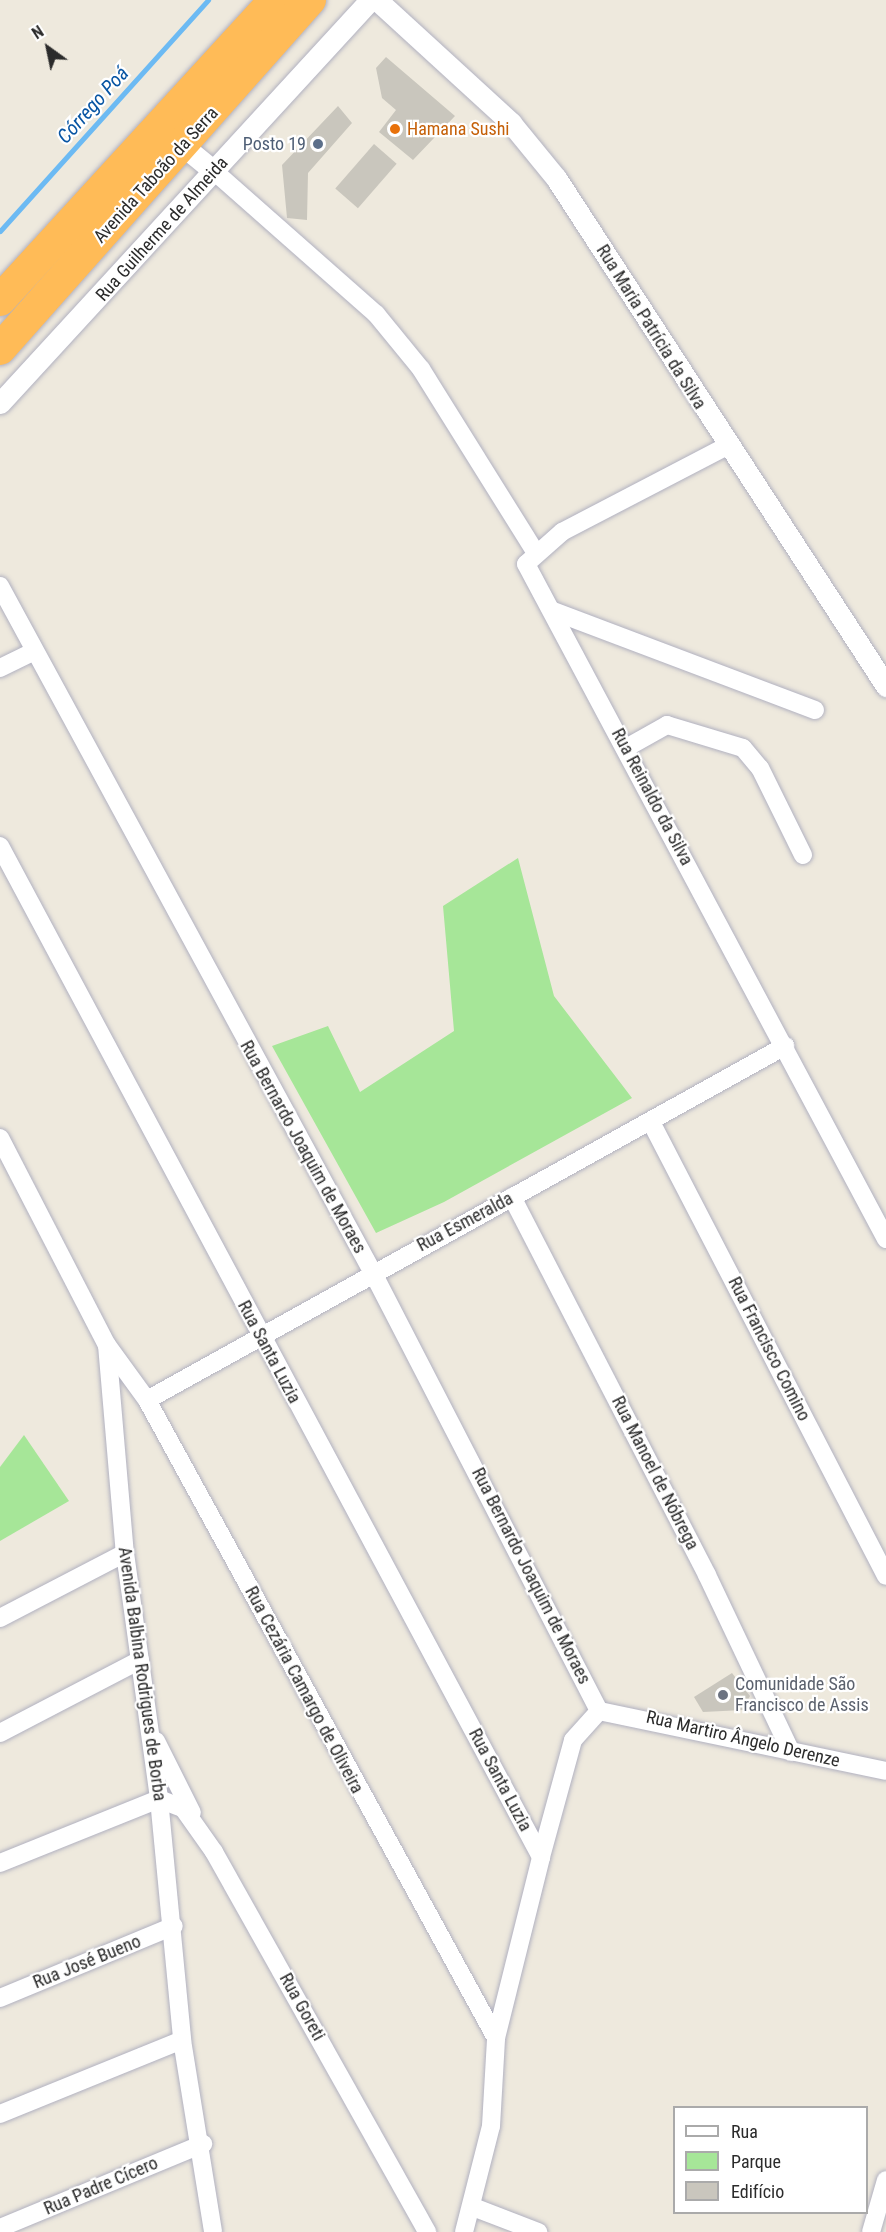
<!DOCTYPE html>
<html>
<head>
<meta charset="utf-8">
<style>
  body { margin:0 }
  #map { position:relative; width:886px; height:2232px; overflow:hidden; background:#eee9dd; font-family:"Roboto Condensed",sans-serif }
  div>[style] { position:absolute }
  .green>* { inset:0; background:#a6e698 }
  .stream>* { height:5px; margin:-2.5px; padding:0 2.5px; transform-origin:2.5px; border-radius:2.5px; background:#6cbaf3 }
  .building>* { inset:0; background:#c9c6bd; transform-origin:0 0 }
  .roads { filter:drop-shadow(0 0 2px #b1b1c0) drop-shadow(0 0 2px #b1b1c0) }
  .minor>* { height:18px; margin:-9px; padding:0 9px; transform-origin:9px; border-radius:9px; background:#fff }
  .tertiary>* { height:21px; margin:-10.5px; padding:0 10.5px; transform-origin:10.5px; border-radius:10.5px; background:#fff }
  .motorway>* { height:32px; margin:-16px; padding:0 16px; transform-origin:16px; border-radius:16px; background:#ffbb57 }
  .dots>* { width:16px; height:16px; translate:-50% -50%; box-sizing:border-box; border:3px solid #fff; border-radius:50% }
  span { translate:-50% -50%; white-space:nowrap; text-align:center; line-height:1.15; -webkit-text-stroke:4.5px #fff; paint-order:stroke }
  .food-label { font-size:18px; color:#c56008 }
  .left { translate:0 -50%; text-align:left }
  .service-label { font-size:18px; color:#4e5e75 }
  .right { translate:-100% -50%; text-align:right }
  .street-label { font-size:18px; color:#2b2b2b }
  .worship-label { font-size:18px; color:#5b616d }
  .water-label { font-size:20px; color:#0855a3; font-style:italic }
  .legend { position:absolute; left:673px; top:2106px; width:195px; height:108px; box-sizing:border-box; background:#fff; border:2px solid #aaa; margin:0; padding:8px 10px; list-style:none; font-size:18px; color:#2b2b2b }
  .legend li { display:flex; align-items:center; gap:12px; height:30px }
  .legend b { width:30px; border:2px solid #aaa }
  .north { position:absolute; left:18px; top:18px; width:60px; height:60px; -webkit-text-stroke:4px #fff; paint-order:stroke; rotate:327deg; font-size:16px; font-weight:700; line-height:24px; text-align:center; color:#2b2b2b }
  .north::after { content:''; display:block; margin:auto; width:21px; height:27px; background:#2b2b2b; clip-path:polygon(50% 0,100% 100%,50% 72%,0 100%) }
</style>
</head>
<body>
<div id="map">
  <div class="green">
    <div style="clip-path:polygon(518px 858px,554px 996px,632px 1098px,444px 1202px,376px 1233px,272px 1046px,328px 1026px,360px 1092px,454px 1031px,443px 906px)"></div>
    <div style="clip-path:polygon(24px 1435px,69px 1501px,0 1541px,0 1467px)"></div>
  </div>
  <div class="stream">
    <div style="left:0;top:231px;width:311px;rotate:-48deg"></div>
  </div>
  <div class="building">
    <div style="clip-path:polygon(386px 57px,455px 116px,413px 160px,379px 132px,396px 110px,382px 98px,376px 68px)"></div>
    <div style="clip-path:polygon(338px 106px,352px 123px,308px 173px,307px 220px,287px 218px,282px 165px)"></div>
    <div style="left:374px;top:144px;width:30px;height:59px;rotate:41deg"></div>
    <div style="clip-path:polygon(732px 1673px,750px 1696px,743px 1710px,703px 1712px,694px 1697px)"></div>
  </div>
  <div class="roads">
    <div class="minor">
      <div style="left:215px;top:172px;width:215px;rotate:41.4deg"></div>
      <div style="left:376px;top:314px;width:71px;rotate:50.7deg"></div>
      <div style="left:421px;top:369px;width:217px;rotate:58deg"></div>
      <div style="left:727px;top:446px;width:186px;rotate:152.5deg"></div>
      <div style="left:562px;top:532px;width:48px;rotate:138.4deg"></div>
      <div style="left:526px;top:564px;width:765px;rotate:61.93deg"></div>
      <div style="left:0;top:586px;width:779px;rotate:61.5deg"></div>
      <div style="left:372px;top:1271px;width:495px;rotate:62.7deg"></div>
      <div style="left:553px;top:611px;width:280px;rotate:20.7deg"></div>
      <div style="left:0;top:668px;width:37px;rotate:-26deg"></div>
      <div style="left:626px;top:748px;width:47px;rotate:-29.3deg"></div>
      <div style="left:667px;top:725px;width:79px;rotate:16.8deg"></div>
      <div style="left:743px;top:748px;width:26px;rotate:50deg"></div>
      <div style="left:760px;top:768px;width:97px;rotate:63.7deg"></div>
      <div style="left:0;top:846px;width:1147px;rotate:61.85deg"></div>
      <div style="left:651px;top:1122px;width:511px;rotate:62.63deg"></div>
      <div style="left:0;top:1138px;width:233px;rotate:62.7deg"></div>
      <div style="left:107px;top:1345px;width:209px;rotate:85.1deg"></div>
      <div style="left:125px;top:1553px;width:248px;rotate:82.1deg"></div>
      <div style="left:159px;top:1799px;width:242px;rotate:84.5deg"></div>
      <div style="left:182px;top:2040px;width:194px;rotate:80.8deg"></div>
      <div style="left:512px;top:1197px;width:425px;rotate:62.7deg"></div>
      <div style="left:707px;top:1575px;width:196px;rotate:64.6deg"></div>
      <div style="left:107px;top:1345px;width:68px;rotate:54deg"></div>
      <div style="left:147px;top:1400px;width:727px;rotate:61.32deg"></div>
      <div style="left:147px;top:1400px;width:730px;rotate:-29.02deg"></div>
      <div style="left:0;top:1618px;width:141px;rotate:-27.5deg"></div>
      <div style="left:599px;top:1711px;width:293px;rotate:11.8deg"></div>
      <div style="left:0;top:1733px;width:158px;rotate:-27.5deg"></div>
      <div style="left:156px;top:1741px;width:80px;rotate:63.4deg"></div>
      <div style="left:0;top:1863px;width:171px;rotate:-21.9deg"></div>
      <div style="left:159px;top:1799px;width:26px;rotate:21deg"></div>
      <div style="left:183px;top:1808px;width:54px;rotate:54.8deg"></div>
      <div style="left:214px;top:1852px;width:436px;rotate:60.7deg"></div>
      <div style="left:0;top:1998px;width:188px;rotate:-22.5deg"></div>
      <div style="left:0;top:2114px;width:196px;rotate:-22.1deg"></div>
      <div style="left:473px;top:2207px;width:70px;rotate:21deg"></div>
      <div style="left:0;top:2228px;width:220px;rotate:-22.5deg"></div>
      <div style="left:464px;top:2232px;width:109px;rotate:-75.7deg"></div>
      <div style="left:491px;top:2126px;width:88px;rotate:-86.7deg"></div>
      <div style="left:496px;top:2038px;width:187px;rotate:-76deg"></div>
      <div style="left:541px;top:1857px;width:121px;rotate:-74.7deg"></div>
      <div style="left:573px;top:1740px;width:39px;rotate:-48deg"></div>
      <div style="left:871px;top:2232px;width:54px;rotate:-73.9deg"></div>
    </div>
    <div class="tertiary">
      <div style="left:377px;top:0;width:182px;rotate:42.5deg"></div>
      <div style="left:511px;top:123px;width:71px;rotate:50.7deg"></div>
      <div style="left:556px;top:178px;width:606px;rotate:56.99deg"></div>
      <div style="left:171px;top:136px;width:57px;rotate:39.3deg"></div>
      <div style="left:0;top:403px;width:547px;rotate:-47.44deg"></div>
    </div>
    <div class="motorway">
      <div style="left:0;top:300px;width:407px;rotate:-47.5deg"></div>
      <div style="left:0;top:349px;width:467px;rotate:-48.4deg"></div>
    </div>
  </div>
  <div class="dots">
    <div style="left:395px;top:129px;background:#e8710a"></div>
    <div style="left:318px;top:144px;background:#5c6f8a"></div>
    <div style="left:723px;top:1695px;background:#6b7280"></div>
  </div>
  <div class="food-label">
    <span class="left" style="left:407px;top:129px">Hamana Sushi</span>
  </div>
  <div class="service-label">
    <span class="right" style="left:306px;top:144px">Posto 19</span>
  </div>
  <div class="street-label">
    <span style="left:156px;top:175px;rotate:-48deg">Avenida Taboão da Serra</span>
    <span style="left:162px;top:229px;rotate:-48deg">Rua Guilherme de Almeida</span>
    <span style="left:651px;top:327px;rotate:58deg">Rua Maria Patrícia da Silva</span>
    <span style="left:652px;top:797px;rotate:62deg">Rua Reinaldo da Silva</span>
    <span style="left:303px;top:1147px;rotate:61deg">Rua Bernardo Joaquim de Moraes</span>
    <span style="left:465px;top:1222px;rotate:-28deg">Rua Esmeralda</span>
    <span style="left:769px;top:1349px;rotate:63deg">Rua Francisco Comino</span>
    <span style="left:269px;top:1352px;rotate:62deg">Rua Santa Luzia</span>
    <span style="left:655px;top:1473px;rotate:63deg">Rua Manoel de Nóbrega</span>
    <span style="left:531px;top:1576px;rotate:63deg">Rua Bernardo Joaquim de Moraes</span>
    <span style="left:142px;top:1674px;rotate:82deg">Avenida Balbina Rodrigues de Borba</span>
    <span style="left:304px;top:1690px;rotate:62deg">Rua Cezária Camargo de Oliveira</span>
    <span style="left:743px;top:1739px;rotate:13deg">Rua Martiro Ângelo Derenze</span>
    <span style="left:500px;top:1780px;rotate:62deg">Rua Santa Luzia</span>
    <span style="left:87px;top:1962px;rotate:-22deg">Rua José Bueno</span>
    <span style="left:302px;top:2007px;rotate:61deg">Rua Goreti</span>
    <span style="left:101px;top:2186px;rotate:-23deg">Rua Padre Cícero</span>
  </div>
  <div class="worship-label">
    <span class="left" style="left:735px;top:1695px">Comunidade São<br>Francisco de Assis</span>
  </div>
  <div class="water-label">
    <span style="left:93px;top:105px;rotate:-48deg">Córrego Poá</span>
  </div>
  <ul class="legend">
  <li><b style="height:8px;background:#fff"></b>Rua</li>
  <li><b style="height:16px;background:#a6e698"></b>Parque</li>
  <li><b style="height:16px;background:#c9c6bd"></b>Edifício</li>
  </ul>
  <div class="north">N</div>
</div>
</body>
</html>
